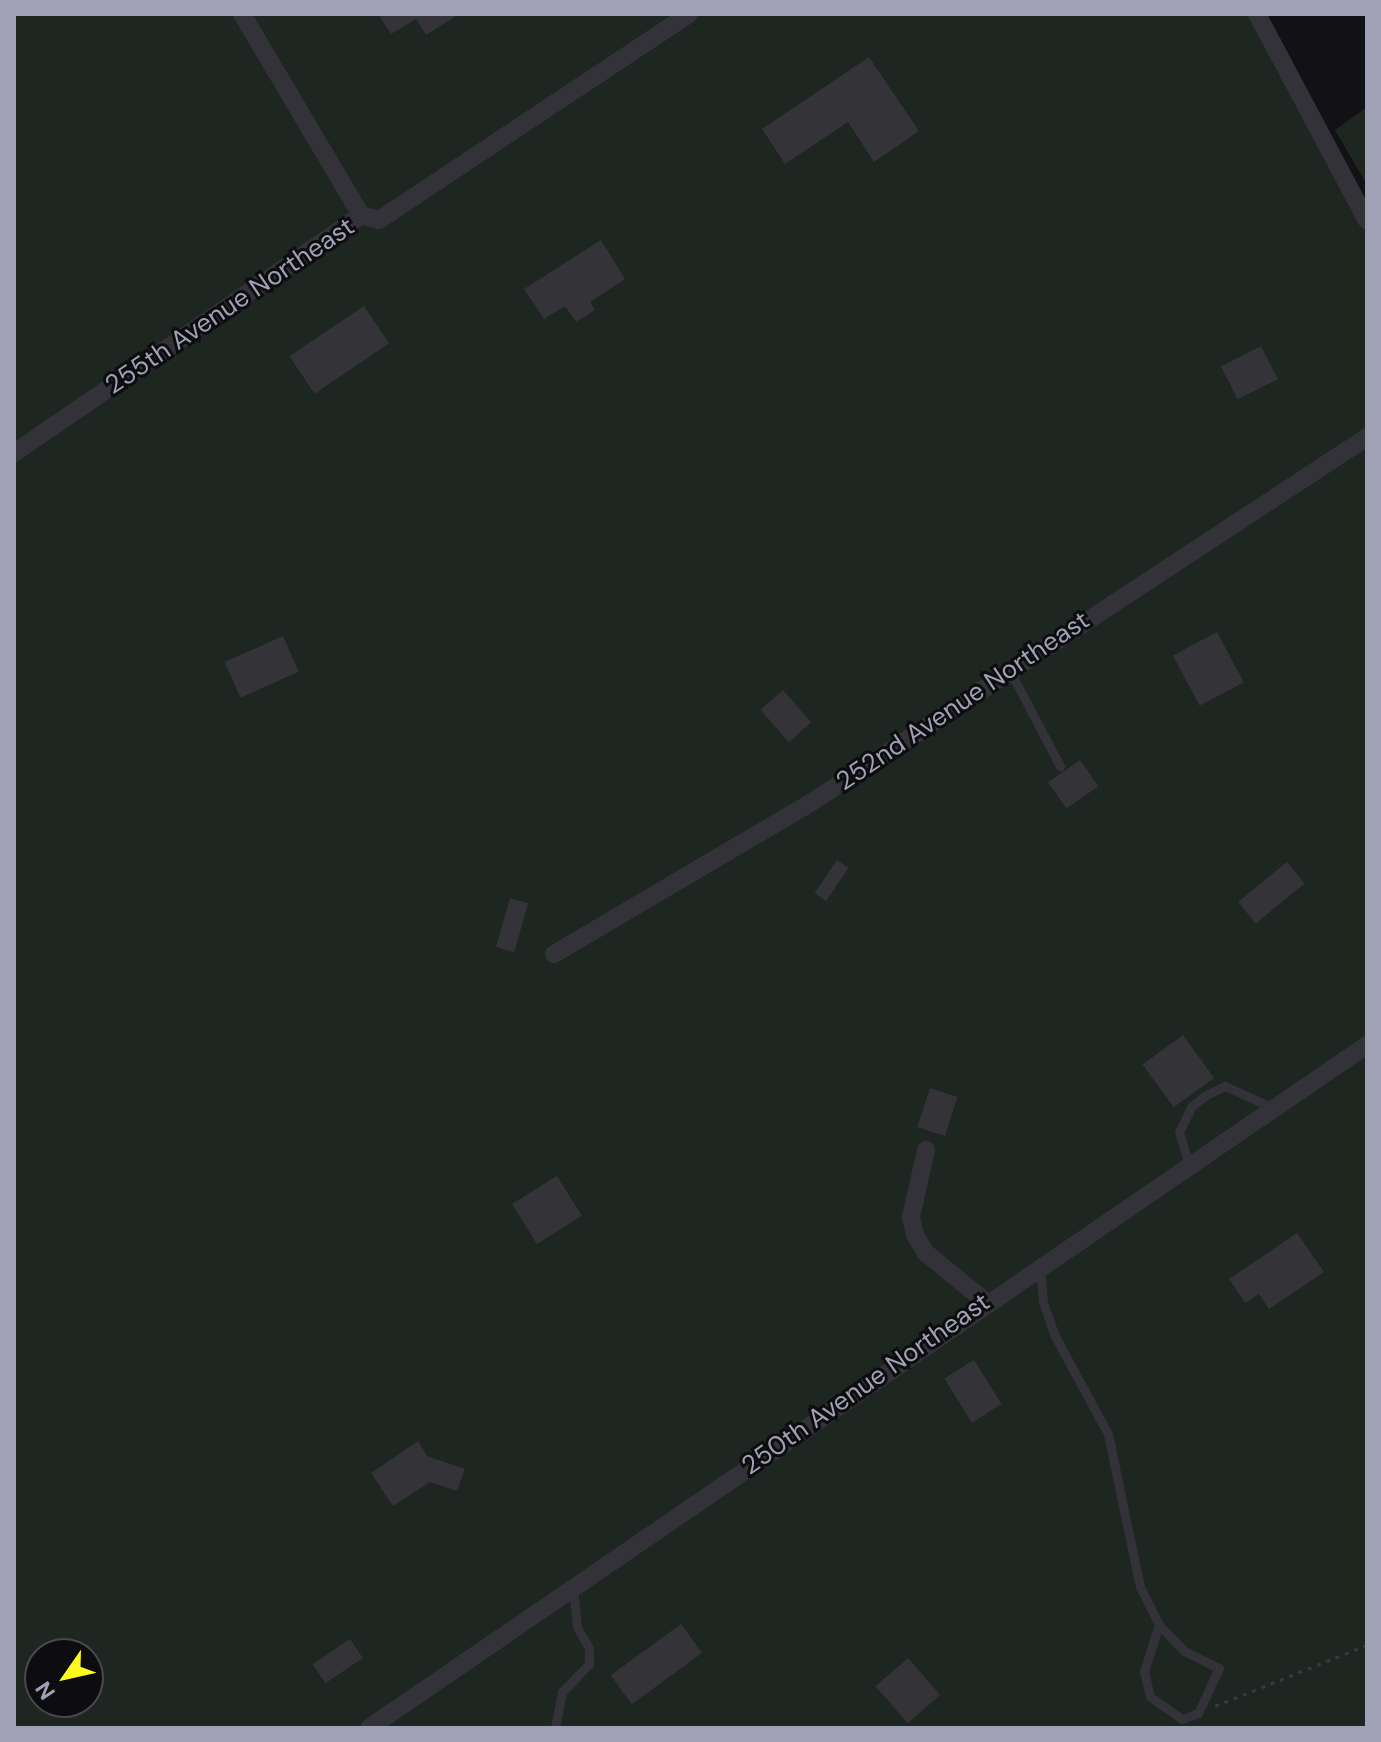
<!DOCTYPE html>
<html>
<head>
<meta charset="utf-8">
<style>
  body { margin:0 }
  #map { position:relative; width:1381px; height:1742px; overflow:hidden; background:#121113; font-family:"DM Sans",sans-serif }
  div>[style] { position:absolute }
  .green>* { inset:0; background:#1d2621 }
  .building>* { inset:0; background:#343338; transform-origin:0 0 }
  .path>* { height:3px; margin-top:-1.5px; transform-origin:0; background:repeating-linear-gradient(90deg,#383840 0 4px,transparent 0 10px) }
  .lane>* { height:9px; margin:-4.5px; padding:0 4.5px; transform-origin:4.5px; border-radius:4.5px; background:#333239 }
  .street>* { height:18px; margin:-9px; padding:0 9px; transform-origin:9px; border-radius:9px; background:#333239 }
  span { translate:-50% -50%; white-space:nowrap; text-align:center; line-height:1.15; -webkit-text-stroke:6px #0d0c0e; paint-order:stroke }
  .street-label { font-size:26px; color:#a1a1b5 }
  .frame { position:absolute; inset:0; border:16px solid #a1a1b5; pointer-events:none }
  .north { position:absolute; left:24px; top:1638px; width:80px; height:80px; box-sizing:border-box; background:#0d0c0e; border:2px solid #484851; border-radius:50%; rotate:236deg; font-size:22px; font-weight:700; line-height:32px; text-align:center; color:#a1a1b5 }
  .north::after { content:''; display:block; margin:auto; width:28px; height:36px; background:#fffb1e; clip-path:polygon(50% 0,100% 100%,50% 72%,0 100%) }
</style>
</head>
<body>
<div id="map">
  <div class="green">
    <div style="clip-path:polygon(evenodd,14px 14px,1257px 14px,1367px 221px,1367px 1728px,14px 1728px,14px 14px,40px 1654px,88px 1654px,88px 1702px,40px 1702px,40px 1654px)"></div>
    <div style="clip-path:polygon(1367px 107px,1367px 185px,1335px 130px)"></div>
  </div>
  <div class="building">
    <div style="clip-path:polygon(378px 14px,459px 14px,426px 35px,416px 19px,391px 34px)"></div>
    <div style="clip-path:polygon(869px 57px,919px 131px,874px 162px,848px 122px,785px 164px,762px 129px)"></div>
    <div style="clip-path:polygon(601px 240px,625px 279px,590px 302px,595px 310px,576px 322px,565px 306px,544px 319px,524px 289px)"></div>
    <div style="left:364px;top:306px;width:45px;height:90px;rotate:56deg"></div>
    <div style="left:1261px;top:346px;width:37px;height:45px;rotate:63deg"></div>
    <div style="left:1217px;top:632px;width:57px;height:50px;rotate:62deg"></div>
    <div style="left:283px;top:636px;width:39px;height:64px;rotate:66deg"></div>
    <div style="left:783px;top:690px;width:43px;height:30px;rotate:49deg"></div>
    <div style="left:1080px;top:760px;width:32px;height:39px;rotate:55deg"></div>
    <div style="left:837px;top:860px;width:14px;height:40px;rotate:34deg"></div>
    <div style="left:1287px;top:862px;width:28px;height:63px;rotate:51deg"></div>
    <div style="left:510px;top:898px;width:19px;height:51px;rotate:16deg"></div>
    <div style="left:1183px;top:1035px;width:53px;height:50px;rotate:54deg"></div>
    <div style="left:930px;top:1088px;width:29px;height:41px;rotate:18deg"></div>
    <div style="left:557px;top:1176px;width:47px;height:53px;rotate:58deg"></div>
    <div style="clip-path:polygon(1297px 1233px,1324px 1272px,1269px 1309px,1259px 1294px,1245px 1303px,1229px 1279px)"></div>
    <div style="left:974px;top:1360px;width:52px;height:35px;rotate:58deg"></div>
    <div style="clip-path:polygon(418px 1441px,427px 1456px,465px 1469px,457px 1491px,430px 1482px,393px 1506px,371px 1473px)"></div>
    <div style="left:681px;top:1624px;width:36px;height:87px;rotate:54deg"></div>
    <div style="left:350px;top:1639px;width:23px;height:45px;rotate:56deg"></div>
    <div style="left:908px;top:1658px;width:49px;height:43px;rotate:49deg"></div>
  </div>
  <div class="path">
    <div style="left:1215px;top:1706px;width:164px;rotate:-21.9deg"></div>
  </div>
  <div class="lane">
    <div style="left:1009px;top:669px;width:110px;rotate:62.3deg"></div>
    <div style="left:1189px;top:1165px;width:34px;rotate:-107deg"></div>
    <div style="left:1179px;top:1132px;width:28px;rotate:-64deg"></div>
    <div style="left:1191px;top:1107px;width:19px;rotate:-39deg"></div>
    <div style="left:1206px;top:1095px;width:21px;rotate:-25deg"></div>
    <div style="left:1225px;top:1086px;width:53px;rotate:24.6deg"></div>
    <div style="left:1040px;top:1268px;width:34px;rotate:85deg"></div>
    <div style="left:1043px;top:1302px;width:36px;rotate:71deg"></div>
    <div style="left:1055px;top:1336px;width:111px;rotate:61.6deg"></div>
    <div style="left:1108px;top:1434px;width:156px;rotate:78.2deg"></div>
    <div style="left:1140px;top:1587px;width:42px;rotate:63.4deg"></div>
    <div style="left:1159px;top:1625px;width:36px;rotate:46deg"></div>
    <div style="left:1184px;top:1651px;width:39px;rotate:26deg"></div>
    <div style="left:1219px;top:1668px;width:50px;rotate:115deg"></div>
    <div style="left:1198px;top:1713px;width:17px;rotate:159deg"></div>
    <div style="left:1182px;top:1719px;width:39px;rotate:-145deg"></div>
    <div style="left:1150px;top:1697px;width:27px;rotate:-103deg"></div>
    <div style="left:1144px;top:1671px;width:48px;rotate:-71.9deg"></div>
    <div style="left:555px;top:1728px;width:37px;rotate:-79deg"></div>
    <div style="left:562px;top:1692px;width:39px;rotate:-46deg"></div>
    <div style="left:589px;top:1664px;width:16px;rotate:-90deg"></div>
    <div style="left:589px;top:1648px;width:24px;rotate:-120deg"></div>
    <div style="left:577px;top:1627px;width:40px;rotate:-95.7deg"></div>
  </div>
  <div class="street">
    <div style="left:242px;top:14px;width:234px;rotate:59.4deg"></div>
    <div style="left:1257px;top:14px;width:234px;rotate:62deg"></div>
    <div style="left:14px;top:453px;width:421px;rotate:-34.4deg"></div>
    <div style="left:361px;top:215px;width:19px;rotate:16deg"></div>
    <div style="left:379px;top:220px;width:372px;rotate:-33.6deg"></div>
    <div style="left:554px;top:954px;width:299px;rotate:-30.5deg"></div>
    <div style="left:812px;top:802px;width:664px;rotate:-33.33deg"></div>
    <div style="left:926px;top:1150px;width:69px;rotate:102.6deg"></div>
    <div style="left:911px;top:1217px;width:18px;rotate:77deg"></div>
    <div style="left:915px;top:1235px;width:21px;rotate:59deg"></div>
    <div style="left:926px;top:1253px;width:77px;rotate:39.2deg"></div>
    <div style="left:369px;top:1728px;width:1209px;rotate:-34.39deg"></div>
  </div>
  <div class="street-label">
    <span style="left:230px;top:306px;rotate:-34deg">255th Avenue Northeast</span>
    <span style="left:963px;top:701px;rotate:-34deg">252nd Avenue Northeast</span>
    <span style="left:866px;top:1384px;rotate:-35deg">250th Avenue Northeast</span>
  </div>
  <div class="frame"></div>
  <div class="north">N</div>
</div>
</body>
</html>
